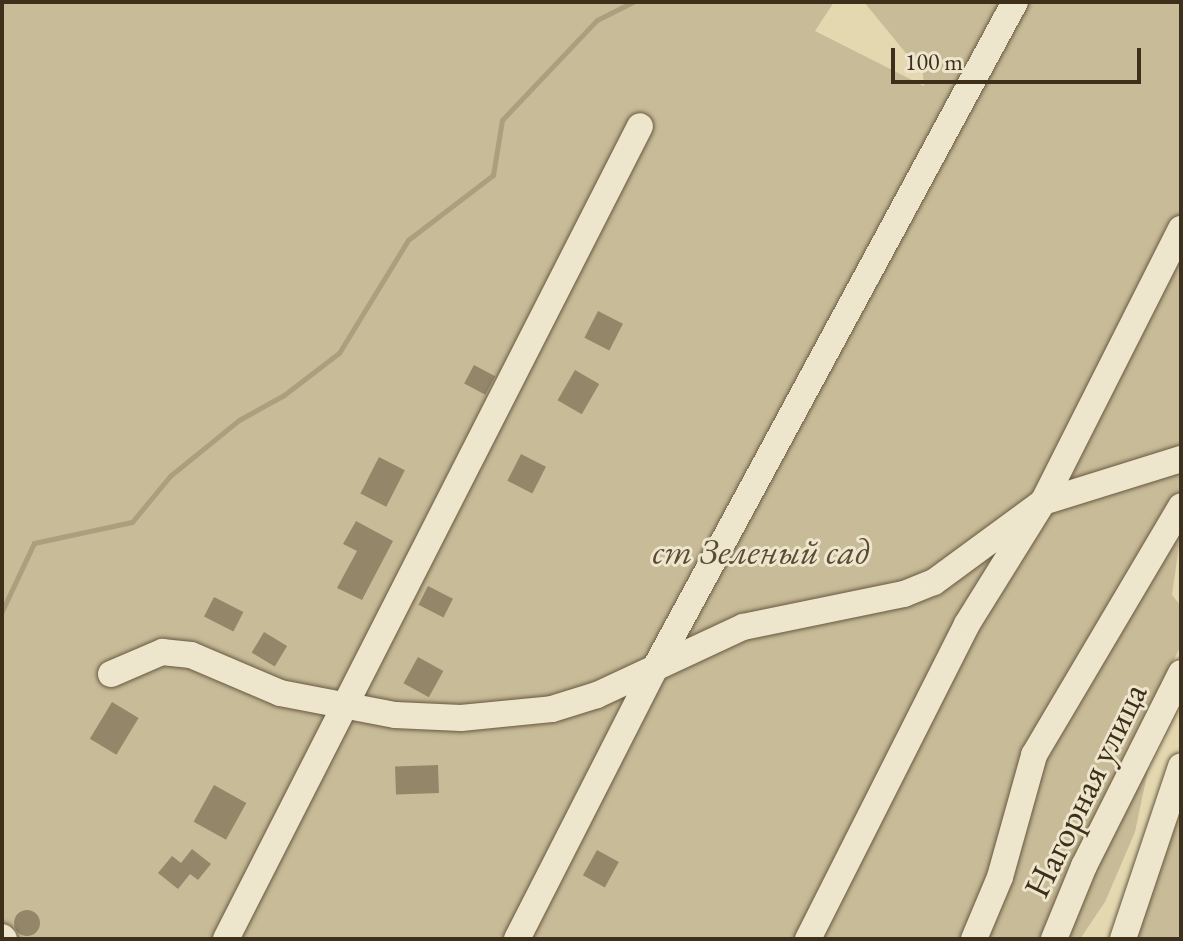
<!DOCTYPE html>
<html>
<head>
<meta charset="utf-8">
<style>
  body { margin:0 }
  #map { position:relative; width:1183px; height:941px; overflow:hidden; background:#e4d8b1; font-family:"EB Garamond",serif }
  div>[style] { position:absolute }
  .green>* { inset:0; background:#c8bb98 }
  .stream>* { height:5px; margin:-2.5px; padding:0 2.5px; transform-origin:2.5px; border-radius:2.5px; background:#ac9f7e }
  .building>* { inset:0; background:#948769; transform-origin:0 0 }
  .round { border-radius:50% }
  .roads { filter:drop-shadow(0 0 2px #685940) drop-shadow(0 0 2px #685940) }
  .minor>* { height:26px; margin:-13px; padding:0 13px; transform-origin:13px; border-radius:13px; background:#ede6cc }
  span { translate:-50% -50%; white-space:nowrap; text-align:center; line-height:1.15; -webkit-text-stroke:6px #ede6cc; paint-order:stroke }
  .park-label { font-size:36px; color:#5a4b34; font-style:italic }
  .street-label { font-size:36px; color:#3e2f1b }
  .frame { position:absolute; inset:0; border:4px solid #3e2f1b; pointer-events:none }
  .scale { position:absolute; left:891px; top:48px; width:250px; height:36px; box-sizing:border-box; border:4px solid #3e2f1b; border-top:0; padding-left:10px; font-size:24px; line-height:28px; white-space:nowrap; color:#3e2f1b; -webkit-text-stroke:6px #ede6cc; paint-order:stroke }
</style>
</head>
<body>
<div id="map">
  <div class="green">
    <div style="clip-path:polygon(2px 2px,834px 2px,815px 31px,924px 86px,923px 74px,864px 2px,1181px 2px,1181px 532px,1172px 595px,1181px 606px,1181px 645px,1169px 670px,1135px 832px,1105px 902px,1080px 939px,2px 939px)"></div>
    <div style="clip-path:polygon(1181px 810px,1181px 939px,1136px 939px)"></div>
  </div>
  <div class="stream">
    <div style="left:2px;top:611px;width:75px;rotate:-64.8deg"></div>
    <div style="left:34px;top:543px;width:100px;rotate:-12.1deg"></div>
    <div style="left:132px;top:522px;width:60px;rotate:-50.4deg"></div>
    <div style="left:170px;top:476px;width:89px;rotate:-39.1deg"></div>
    <div style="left:239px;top:420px;width:51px;rotate:-29.1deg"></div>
    <div style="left:284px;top:395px;width:69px;rotate:-37.4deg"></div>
    <div style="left:339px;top:353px;width:132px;rotate:-58.6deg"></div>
    <div style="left:408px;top:240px;width:107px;rotate:-37.4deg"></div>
    <div style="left:493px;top:175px;width:56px;rotate:-80.7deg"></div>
    <div style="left:502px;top:120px;width:138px;rotate:-46.5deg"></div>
    <div style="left:597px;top:20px;width:40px;rotate:-26.6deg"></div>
  </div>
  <div class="building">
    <div style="left:598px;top:311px;width:28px;height:30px;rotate:27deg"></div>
    <div style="left:474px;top:365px;width:24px;height:21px;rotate:28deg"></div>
    <div style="left:575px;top:370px;width:28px;height:35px;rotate:30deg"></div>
    <div style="left:521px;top:454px;width:28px;height:30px;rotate:27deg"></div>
    <div style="left:379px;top:457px;width:29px;height:41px;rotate:27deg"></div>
    <div style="clip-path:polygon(356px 521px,393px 541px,362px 600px,337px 588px,357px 551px,343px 544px)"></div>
    <div style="left:428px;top:586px;width:28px;height:21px;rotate:27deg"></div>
    <div style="left:214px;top:597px;width:33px;height:22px;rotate:27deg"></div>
    <div style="left:264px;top:632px;width:27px;height:24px;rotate:31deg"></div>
    <div style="left:418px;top:657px;width:29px;height:30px;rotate:29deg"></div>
    <div style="left:112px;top:702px;width:31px;height:43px;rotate:31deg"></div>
    <div style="left:438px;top:765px;width:28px;height:43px;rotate:88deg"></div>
    <div style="left:214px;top:785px;width:37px;height:42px;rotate:29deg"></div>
    <div style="clip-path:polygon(192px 849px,211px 864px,198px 880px,190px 874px,178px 889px,158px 873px,172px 856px,181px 863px)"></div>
    <div style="left:597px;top:850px;width:25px;height:29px;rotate:29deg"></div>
    <div class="round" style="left:14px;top:910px;width:26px;height:26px"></div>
  </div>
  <div class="roads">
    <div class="minor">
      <div style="left:111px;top:674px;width:56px;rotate:-23.3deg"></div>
      <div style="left:162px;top:652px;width:29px;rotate:6deg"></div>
      <div style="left:191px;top:655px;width:97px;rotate:23.1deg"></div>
      <div style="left:280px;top:693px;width:117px;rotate:10.8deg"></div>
      <div style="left:395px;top:715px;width:66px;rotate:2.6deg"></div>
      <div style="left:461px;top:718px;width:91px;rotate:-5.6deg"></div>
      <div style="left:552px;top:709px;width:47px;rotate:-17.3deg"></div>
      <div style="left:597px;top:695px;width:161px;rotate:-25deg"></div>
      <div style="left:743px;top:627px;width:164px;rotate:-11.6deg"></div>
      <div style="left:904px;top:594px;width:32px;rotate:-22deg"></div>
      <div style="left:934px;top:582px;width:135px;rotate:-36.3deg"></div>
      <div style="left:1043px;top:502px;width:145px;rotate:-17.3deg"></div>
      <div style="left:2px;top:937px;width:3px;rotate:45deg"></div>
      <div style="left:226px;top:939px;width:912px;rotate:-63.01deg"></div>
      <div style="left:517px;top:939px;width:304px;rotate:-63deg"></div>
      <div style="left:655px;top:668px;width:757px;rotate:-61.61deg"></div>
      <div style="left:808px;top:939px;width:353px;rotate:-63.2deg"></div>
      <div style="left:967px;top:624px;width:144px;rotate:-58.1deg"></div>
      <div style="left:1043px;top:502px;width:306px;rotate:-63.2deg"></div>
      <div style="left:974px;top:939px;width:67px;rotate:-67.2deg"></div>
      <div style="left:1000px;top:877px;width:127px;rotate:-74.4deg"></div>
      <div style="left:1034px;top:755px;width:289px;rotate:-59.4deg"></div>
      <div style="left:1054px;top:939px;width:79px;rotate:-67.7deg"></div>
      <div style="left:1084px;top:866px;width:216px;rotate:-63.3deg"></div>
      <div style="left:1123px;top:939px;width:182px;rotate:-71.4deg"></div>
    </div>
  </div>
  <div class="park-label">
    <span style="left:761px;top:552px">ст Зеленый сад</span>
  </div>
  <div class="street-label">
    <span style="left:1085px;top:790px;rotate:-64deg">Нагорная улица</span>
  </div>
  <div class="frame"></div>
  <div class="scale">100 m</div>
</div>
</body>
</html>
